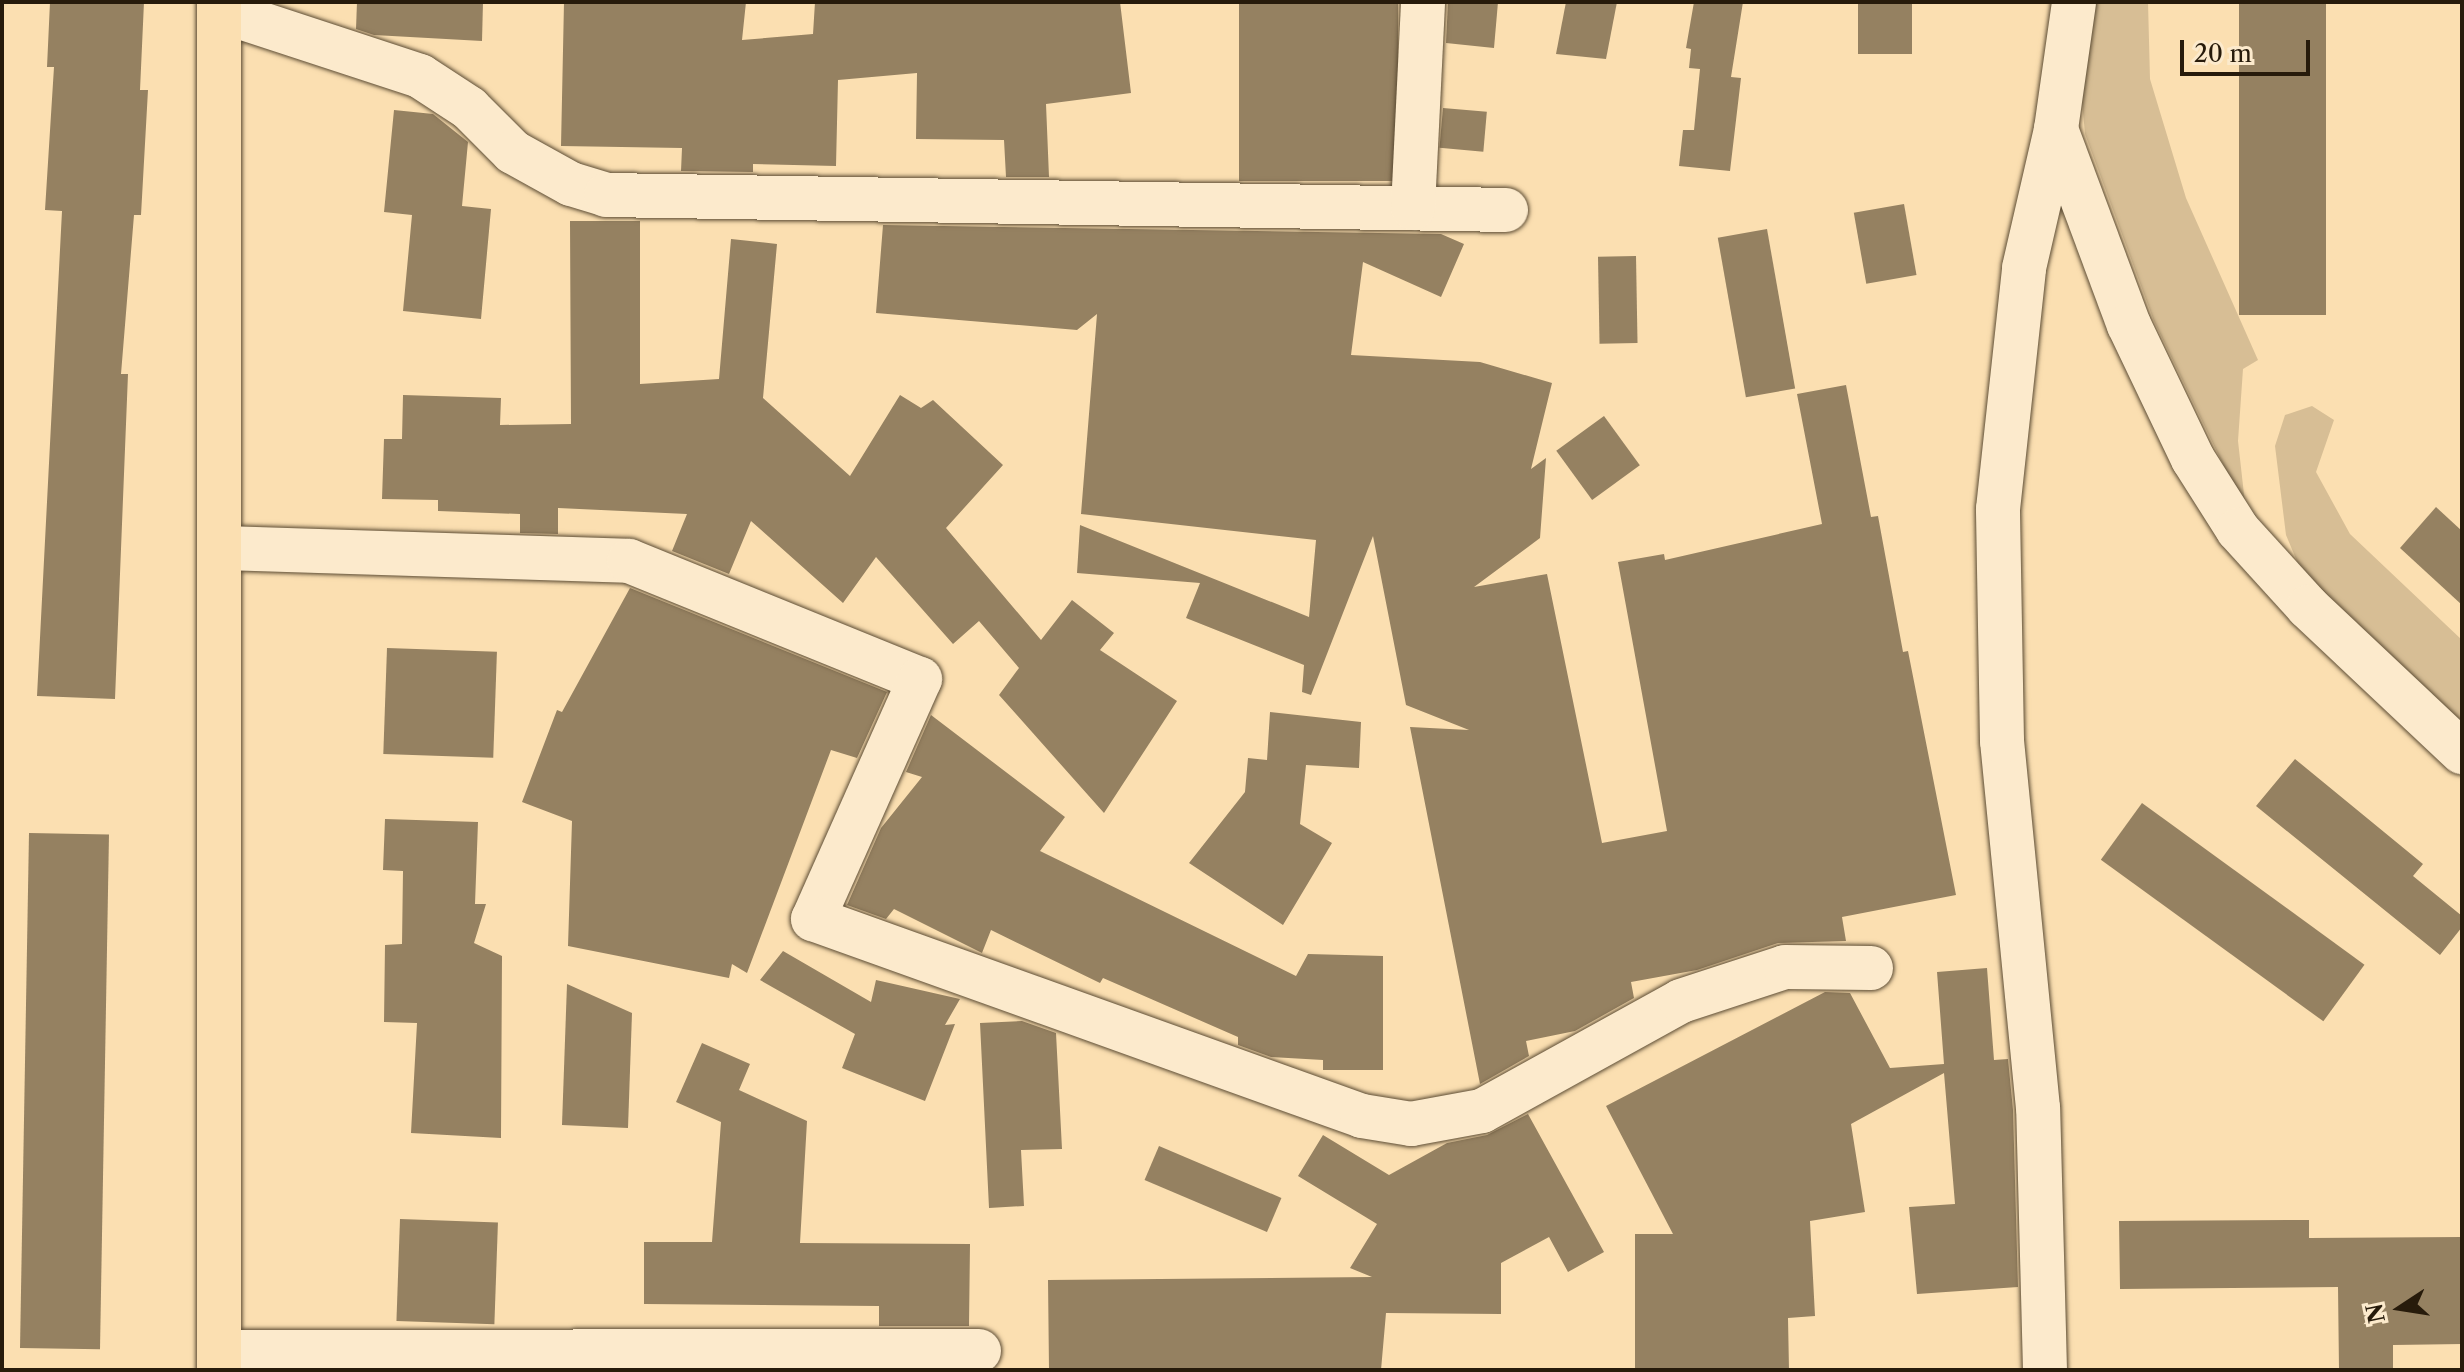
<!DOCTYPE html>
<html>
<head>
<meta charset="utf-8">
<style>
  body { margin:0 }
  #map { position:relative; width:2464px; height:1372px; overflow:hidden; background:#fbdfb1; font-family:"Libre Caslon Text",serif }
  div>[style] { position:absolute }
  .green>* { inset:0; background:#d7be95 }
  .building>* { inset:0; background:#958161; transform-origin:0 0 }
  .roads { filter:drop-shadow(0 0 2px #5c4c34) drop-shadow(0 0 2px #5c4c34) }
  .minor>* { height:44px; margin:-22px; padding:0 22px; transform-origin:22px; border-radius:22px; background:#fceacc }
  .major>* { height:44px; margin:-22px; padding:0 22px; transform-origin:22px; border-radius:22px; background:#fbdfb1 }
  span { translate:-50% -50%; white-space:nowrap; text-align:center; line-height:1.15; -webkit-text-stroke:6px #fceacc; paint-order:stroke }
  .frame { position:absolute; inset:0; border:4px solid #271b0b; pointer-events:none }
  .north { position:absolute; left:2360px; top:1268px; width:80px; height:80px; -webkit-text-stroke:6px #fceacc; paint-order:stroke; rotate:258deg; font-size:22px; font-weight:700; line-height:32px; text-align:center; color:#271b0b }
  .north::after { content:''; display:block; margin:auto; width:28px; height:36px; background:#271b0b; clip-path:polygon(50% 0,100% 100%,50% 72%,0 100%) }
  .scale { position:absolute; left:2180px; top:40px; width:130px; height:36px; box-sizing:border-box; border:4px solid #271b0b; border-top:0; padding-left:10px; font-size:24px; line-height:28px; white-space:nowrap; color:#271b0b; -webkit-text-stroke:6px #fceacc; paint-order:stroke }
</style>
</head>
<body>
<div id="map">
  <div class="green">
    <div style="clip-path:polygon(2091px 2px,2148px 2px,2150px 79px,2186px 198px,2258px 360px,2243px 369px,2238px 441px,2246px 512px,2154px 321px,2085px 134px,2079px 68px)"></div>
    <div style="clip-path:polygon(2312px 406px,2334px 420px,2316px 472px,2350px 534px,2462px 640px,2462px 735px,2307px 585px,2286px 535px,2275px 446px,2285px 415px)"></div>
  </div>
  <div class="building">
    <div style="clip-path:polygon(50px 2px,144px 2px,140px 90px,148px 90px,141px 215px,134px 215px,121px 374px,128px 374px,115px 699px,37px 696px,62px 211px,45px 210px,54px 67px,47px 67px)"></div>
    <div style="clip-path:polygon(357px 2px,483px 2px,482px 41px,374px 35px,356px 29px)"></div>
    <div style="clip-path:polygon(564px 2px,746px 2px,742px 40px,813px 34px,815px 2px,1120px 2px,1131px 93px,1046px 104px,1049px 177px,1006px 177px,1004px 140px,916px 139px,917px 73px,838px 80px,836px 166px,753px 164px,753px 172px,681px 171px,682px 148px,561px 146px)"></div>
    <div style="left:1239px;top:2px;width:159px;height:179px"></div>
    <div style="clip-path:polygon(1448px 2px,1498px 2px,1494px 48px,1446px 43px)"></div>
    <div style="clip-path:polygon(1566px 2px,1617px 2px,1606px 59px,1556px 54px)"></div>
    <div style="clip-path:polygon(1694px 2px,1743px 2px,1731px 77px,1741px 78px,1730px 171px,1679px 166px,1683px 130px,1694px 130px,1700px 69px,1689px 68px,1691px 49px,1686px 48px)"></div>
    <div style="left:1858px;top:2px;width:54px;height:52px"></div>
    <div style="left:2239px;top:2px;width:87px;height:313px"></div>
    <div style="left:1443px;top:108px;width:44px;height:40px;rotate:5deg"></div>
    <div style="clip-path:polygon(394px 110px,433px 114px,468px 142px,462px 206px,491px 209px,481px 319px,403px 311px,412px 215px,384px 212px)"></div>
    <div style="left:1904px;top:204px;width:72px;height:51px;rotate:80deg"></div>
    <div style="clip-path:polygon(570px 221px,640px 221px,640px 384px,719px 379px,731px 239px,777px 244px,763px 398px,850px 476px,900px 395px,921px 408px,933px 400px,1003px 465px,946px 528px,1041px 640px,1072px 600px,1114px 633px,1100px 650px,1177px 701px,1104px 813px,999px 695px,1019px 668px,979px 621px,953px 644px,876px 557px,843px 603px,751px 521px,729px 574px,672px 551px,687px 514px,558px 508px,558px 534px,520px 533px,520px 514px,438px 511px,438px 500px,382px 499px,384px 439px,402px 439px,403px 395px,501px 398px,500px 425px,571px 424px)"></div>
    <div style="clip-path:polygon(883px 225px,1441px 234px,1464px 244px,1441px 297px,1363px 262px,1351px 355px,1480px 362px,1552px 383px,1531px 469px,1546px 458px,1540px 538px,1474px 587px,1547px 574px,1602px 843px,1667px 831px,1618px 562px,1664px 554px,1665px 560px,1822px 524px,1797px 394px,1846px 385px,1871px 517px,1878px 516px,1903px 652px,1908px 651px,1956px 895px,1842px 917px,1846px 941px,1778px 943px,1697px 970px,1631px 982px,1634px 998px,1575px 1031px,1526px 1041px,1529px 1056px,1480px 1084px,1410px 727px,1469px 730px,1406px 705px,1373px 536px,1311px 695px,1302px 692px,1304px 665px,1186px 618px,1200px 583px,1077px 573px,1080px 525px,1309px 617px,1316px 540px,1081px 514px,1097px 314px,1077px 330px,876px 313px)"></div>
    <div style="left:1767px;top:229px;width:162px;height:50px;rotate:80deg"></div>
    <div style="left:1636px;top:256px;width:87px;height:38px;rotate:89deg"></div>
    <div style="left:1604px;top:416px;width:61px;height:59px;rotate:54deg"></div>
    <div style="clip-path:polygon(2436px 507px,2462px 531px,2462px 605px,2400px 548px)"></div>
    <div style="clip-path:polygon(630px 588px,887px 692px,857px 758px,831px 750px,747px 973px,732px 964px,729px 978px,568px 946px,572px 821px,522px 802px,557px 710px,562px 712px)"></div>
    <div style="left:387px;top:648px;width:110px;height:106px;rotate:2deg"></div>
    <div style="clip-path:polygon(1270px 712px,1361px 722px,1359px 768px,1306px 765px,1300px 824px,1332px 843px,1283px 925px,1189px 863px,1245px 792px,1248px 758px,1267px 760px)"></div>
    <div style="clip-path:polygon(931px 715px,1065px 817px,1040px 851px,1296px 976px,1308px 954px,1383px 956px,1383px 1070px,1323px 1070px,1323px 1060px,1271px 1057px,1238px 1045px,1238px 1037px,1103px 978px,1100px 983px,991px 930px,982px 953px,894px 909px,886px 919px,847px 905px,881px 828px,922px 777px,906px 772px)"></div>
    <div style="clip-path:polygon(2295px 759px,2423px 864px,2413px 876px,2462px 916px,2462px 927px,2440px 955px,2256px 806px)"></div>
    <div style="left:2142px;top:803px;width:275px;height:70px;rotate:36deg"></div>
    <div style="clip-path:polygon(385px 819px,478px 822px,475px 904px,486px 904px,474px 943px,502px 956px,501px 1138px,411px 1133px,417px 1023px,384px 1022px,385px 945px,402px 944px,403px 871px,383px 870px)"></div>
    <div style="left:29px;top:833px;width:80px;height:515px;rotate:1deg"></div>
    <div style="clip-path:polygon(783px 951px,871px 1002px,876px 980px,960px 999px,945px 1025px,955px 1024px,925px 1101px,842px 1068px,855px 1034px,760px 980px)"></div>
    <div style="clip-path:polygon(1987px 968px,1994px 1060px,2008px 1059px,2013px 1110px,2018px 1287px,1917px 1294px,1909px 1207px,1955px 1204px,1944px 1073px,1851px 1124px,1865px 1212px,1810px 1221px,1815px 1316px,1788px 1318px,1789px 1370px,1635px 1370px,1635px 1234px,1673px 1234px,1606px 1106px,1825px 992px,1850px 993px,1890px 1068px,1944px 1064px,1937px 972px)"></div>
    <div style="clip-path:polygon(567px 984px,632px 1013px,628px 1128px,562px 1125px)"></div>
    <div style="clip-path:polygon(1022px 1021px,1056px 1033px,1062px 1149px,1021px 1150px,1024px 1206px,989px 1208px,980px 1023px)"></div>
    <div style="clip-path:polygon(702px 1043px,750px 1064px,739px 1090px,807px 1121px,800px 1243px,970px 1244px,969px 1326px,879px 1326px,879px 1306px,644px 1304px,644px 1242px,712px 1242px,721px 1122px,676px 1102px)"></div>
    <div style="clip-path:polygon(1528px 1114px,1604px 1252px,1568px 1272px,1549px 1237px,1501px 1263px,1501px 1314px,1386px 1313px,1381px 1370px,1049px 1370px,1048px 1280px,1372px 1277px,1350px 1268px,1377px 1224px,1298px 1176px,1323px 1135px,1389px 1175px,1447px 1143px,1487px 1135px)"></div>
    <div style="left:1159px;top:1146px;width:133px;height:37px;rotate:23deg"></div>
    <div style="left:400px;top:1219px;width:98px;height:102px;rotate:2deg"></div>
    <div style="clip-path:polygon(2309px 1220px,2309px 1238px,2462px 1237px,2462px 1344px,2393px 1345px,2393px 1370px,2339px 1370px,2338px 1287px,2120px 1289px,2119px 1221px)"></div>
  </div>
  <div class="roads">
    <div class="minor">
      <div style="left:219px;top:10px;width:212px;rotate:18.2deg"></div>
      <div style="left:420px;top:76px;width:59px;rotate:33.1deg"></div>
      <div style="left:469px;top:108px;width:62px;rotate:45deg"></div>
      <div style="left:513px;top:152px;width:66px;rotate:28.9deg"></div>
      <div style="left:571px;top:184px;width:37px;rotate:17deg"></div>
      <div style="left:606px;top:195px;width:900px;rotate:0.95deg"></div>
      <div style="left:2056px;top:129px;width:209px;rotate:69.6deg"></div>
      <div style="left:2129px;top:325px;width:148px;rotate:64.5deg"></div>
      <div style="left:2193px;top:459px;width:84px;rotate:57.6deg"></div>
      <div style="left:2238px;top:530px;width:104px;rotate:47.7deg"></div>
      <div style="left:2308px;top:607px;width:212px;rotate:43.3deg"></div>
      <div style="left:1413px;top:208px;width:206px;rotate:-87.2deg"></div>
      <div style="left:222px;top:548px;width:407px;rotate:1.8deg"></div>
      <div style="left:629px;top:561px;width:314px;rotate:22.1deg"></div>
      <div style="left:920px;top:679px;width:263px;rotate:114deg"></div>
      <div style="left:813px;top:919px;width:583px;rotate:19.74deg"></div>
      <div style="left:1362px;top:1116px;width:50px;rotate:9.3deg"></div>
      <div style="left:1411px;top:1124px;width:72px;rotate:-10.4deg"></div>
      <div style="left:1482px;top:1111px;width:227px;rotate:-28.9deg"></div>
      <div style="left:1681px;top:1001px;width:109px;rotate:-18.1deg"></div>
      <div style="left:1785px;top:967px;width:86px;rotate:0.7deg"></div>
      <div style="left:220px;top:1352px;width:759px;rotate:-0.08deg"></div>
      <div style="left:2045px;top:1370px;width:262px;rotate:-91.5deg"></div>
      <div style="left:2038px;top:1108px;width:369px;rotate:-95.6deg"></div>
      <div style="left:2002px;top:741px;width:232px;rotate:-91deg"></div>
      <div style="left:1998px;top:509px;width:242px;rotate:-83.8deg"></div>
      <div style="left:2024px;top:268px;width:143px;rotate:-77deg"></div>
      <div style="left:2056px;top:129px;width:128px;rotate:-81.9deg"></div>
    </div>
    <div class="major">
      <div style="left:219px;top:1370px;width:1368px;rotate:-90deg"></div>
    </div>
  </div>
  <div class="frame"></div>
  <div class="north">N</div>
  <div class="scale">20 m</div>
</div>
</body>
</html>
